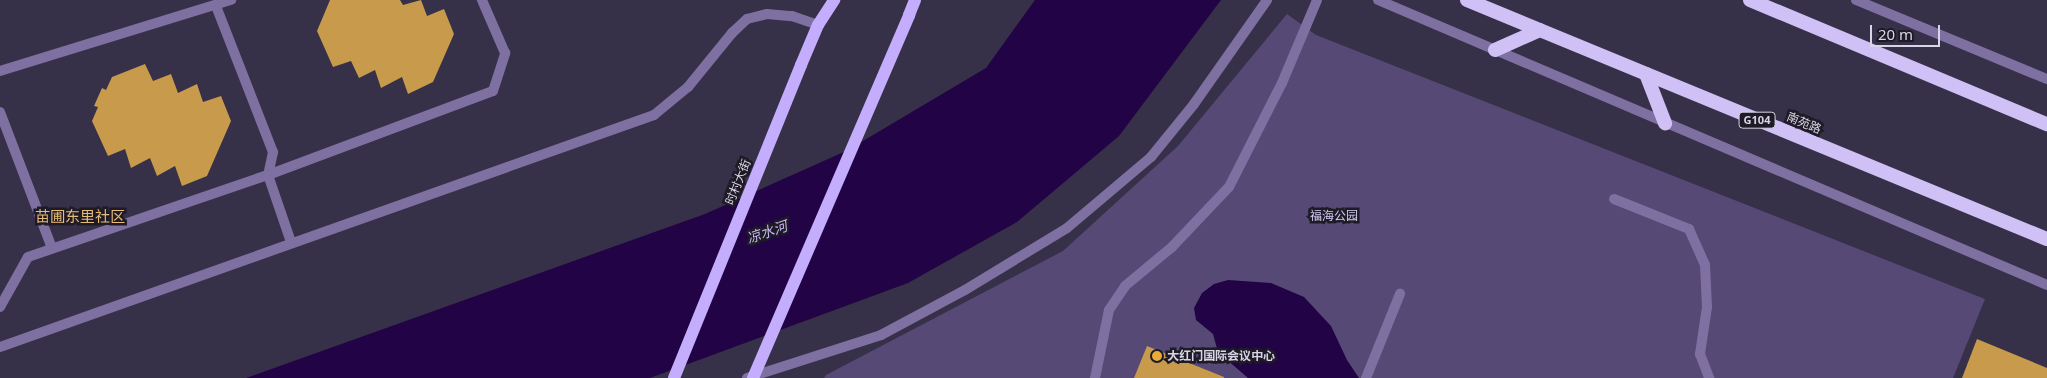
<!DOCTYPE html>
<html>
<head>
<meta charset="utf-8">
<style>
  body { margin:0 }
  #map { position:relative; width:2047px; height:378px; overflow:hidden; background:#373049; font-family:"Noto Sans","Noto Sans SC",sans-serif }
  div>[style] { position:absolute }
  .green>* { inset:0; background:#574976 }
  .water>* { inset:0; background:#220345 }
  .building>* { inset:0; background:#c89a4b }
  .minor>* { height:10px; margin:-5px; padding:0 5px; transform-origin:5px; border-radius:5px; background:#7e70a1 }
  .tertiary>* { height:10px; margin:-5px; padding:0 5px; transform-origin:5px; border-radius:5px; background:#7e70a1 }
  .primary>* { height:12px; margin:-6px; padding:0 6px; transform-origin:6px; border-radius:6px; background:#c5adfe }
  .trunk>* { height:14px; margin:-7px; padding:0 7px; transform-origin:7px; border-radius:7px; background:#cfc0f5 }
  .primary-bridge>* { height:12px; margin:-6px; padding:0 6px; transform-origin:6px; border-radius:6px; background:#c5adfe }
  .dots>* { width:14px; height:14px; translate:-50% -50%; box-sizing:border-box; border:2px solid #1e1a26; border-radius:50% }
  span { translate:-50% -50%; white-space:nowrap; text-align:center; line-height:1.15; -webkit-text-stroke:5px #1e1a26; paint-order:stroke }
  .shield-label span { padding:1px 4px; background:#1e1a26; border:1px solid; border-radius:4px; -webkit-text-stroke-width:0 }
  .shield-label { font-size:11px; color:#d9d5e5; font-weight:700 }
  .street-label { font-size:12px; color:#d9d5e5 }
  .park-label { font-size:12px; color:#d3c9f1 }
  .poi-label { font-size:12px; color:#d9d5e5; font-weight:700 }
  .left { translate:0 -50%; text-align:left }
  .water-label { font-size:14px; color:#c9b8f4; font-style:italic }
  .quarter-label { font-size:15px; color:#e6bc76 }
  .scale { position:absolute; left:1870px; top:25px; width:70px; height:22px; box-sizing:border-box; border:2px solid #d9d5e5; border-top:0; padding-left:6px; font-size:15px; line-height:18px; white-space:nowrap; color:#d9d5e5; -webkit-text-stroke:4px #1e1a26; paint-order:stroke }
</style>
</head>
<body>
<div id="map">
  <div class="green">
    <div style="clip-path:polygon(1287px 14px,1316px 35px,1985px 299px,1953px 378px,824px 378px,826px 375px,1063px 251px,1178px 146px)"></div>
  </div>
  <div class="water">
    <div style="clip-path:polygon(1035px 0,1221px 0,1119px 136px,1017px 222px,908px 283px,650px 378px,246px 378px,705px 214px,846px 151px,986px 68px)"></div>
    <div style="clip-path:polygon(1228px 280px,1271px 283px,1304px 297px,1331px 326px,1347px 360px,1359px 378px,1248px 378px,1218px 352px,1213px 334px,1196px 320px,1194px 308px,1202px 293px,1214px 284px)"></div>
  </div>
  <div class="building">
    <div style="clip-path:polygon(330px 0,400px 0,403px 5px,421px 0,427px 16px,444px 9px,454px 34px,433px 82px,408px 94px,402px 77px,381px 88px,375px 70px,359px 78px,351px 61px,333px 67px,317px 31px)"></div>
    <div style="clip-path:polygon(145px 64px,153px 81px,171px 74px,178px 93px,197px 84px,203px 102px,221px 96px,231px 121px,207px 176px,182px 186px,175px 166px,157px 176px,150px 158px,131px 168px,125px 149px,108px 156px,92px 121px,98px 107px,94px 106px,102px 88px,106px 90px,112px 77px)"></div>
    <div style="clip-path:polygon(1977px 339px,2047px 368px,2047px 378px,1962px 378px)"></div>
    <div style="clip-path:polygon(1147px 346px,1224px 377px,1224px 378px,1134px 378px)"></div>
  </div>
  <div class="minor">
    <div style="left:216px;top:6px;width:157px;rotate:68.7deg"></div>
    <div style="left:273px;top:152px;width:24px;rotate:102deg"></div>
    <div style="left:0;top:71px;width:242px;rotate:-17.1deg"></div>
    <div style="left:0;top:112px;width:146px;rotate:69.1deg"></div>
    <div style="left:268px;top:175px;width:240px;rotate:-20.5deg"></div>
    <div style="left:493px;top:91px;width:40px;rotate:-72deg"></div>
    <div style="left:505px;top:53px;width:58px;rotate:-113.5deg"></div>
    <div style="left:1614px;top:199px;width:81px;rotate:21.8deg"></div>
    <div style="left:1689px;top:229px;width:39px;rotate:66deg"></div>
    <div style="left:1705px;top:265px;width:42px;rotate:87.3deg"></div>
    <div style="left:1707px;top:307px;width:48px;rotate:98.5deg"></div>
    <div style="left:1700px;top:354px;width:26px;rotate:69deg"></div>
    <div style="left:0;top:307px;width:57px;rotate:-60.8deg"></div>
    <div style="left:28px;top:257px;width:254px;rotate:-18.9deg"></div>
    <div style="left:268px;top:175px;width:71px;rotate:71.1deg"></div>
    <div style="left:0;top:347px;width:694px;rotate:-19.53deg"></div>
    <div style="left:654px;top:115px;width:44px;rotate:-39.5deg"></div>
    <div style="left:688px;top:87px;width:70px;rotate:-50.8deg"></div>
    <div style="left:732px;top:33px;width:21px;rotate:-43deg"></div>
    <div style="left:747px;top:19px;width:21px;rotate:-14deg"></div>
    <div style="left:767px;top:14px;width:25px;rotate:5deg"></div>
    <div style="left:792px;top:16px;width:28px;rotate:19deg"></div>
    <div style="left:747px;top:378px;width:141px;rotate:-17.8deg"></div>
    <div style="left:881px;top:335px;width:95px;rotate:-28.2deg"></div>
    <div style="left:965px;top:290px;width:119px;rotate:-31.3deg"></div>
    <div style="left:1067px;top:228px;width:110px;rotate:-40.2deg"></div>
    <div style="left:1151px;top:157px;width:68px;rotate:-50.9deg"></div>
    <div style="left:1194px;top:104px;width:127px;rotate:-54.9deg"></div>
    <div style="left:1095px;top:378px;width:69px;rotate:-78.4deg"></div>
    <div style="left:1109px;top:310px;width:29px;rotate:-56deg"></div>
    <div style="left:1125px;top:286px;width:61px;rotate:-39.7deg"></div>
    <div style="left:1172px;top:247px;width:83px;rotate:-46.5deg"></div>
    <div style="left:1229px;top:187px;width:117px;rotate:-63deg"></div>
    <div style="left:1282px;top:83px;width:90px;rotate:-67.1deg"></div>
    <div style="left:1366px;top:378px;width:91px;rotate:-68deg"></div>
  </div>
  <div class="tertiary">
    <div style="left:1378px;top:0;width:727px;rotate:23.07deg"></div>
    <div style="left:1856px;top:0;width:207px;rotate:22.5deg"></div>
  </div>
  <div class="primary">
    <div style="left:909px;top:15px;width:16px;rotate:-68deg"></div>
    <div style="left:674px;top:378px;width:338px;rotate:-67.9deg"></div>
    <div style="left:801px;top:65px;width:43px;rotate:-67deg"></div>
    <div style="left:818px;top:25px;width:30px;rotate:-57deg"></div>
  </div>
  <div class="trunk">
    <div style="left:1467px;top:0;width:627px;rotate:22.4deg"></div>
    <div style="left:1750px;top:0;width:322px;rotate:22.7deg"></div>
    <div style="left:1495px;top:50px;width:49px;rotate:-24deg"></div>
    <div style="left:1646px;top:74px;width:53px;rotate:68.8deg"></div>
  </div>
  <div class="primary-bridge">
    <div style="left:753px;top:378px;width:395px;rotate:-66.7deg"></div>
  </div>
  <div class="dots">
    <div style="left:1157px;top:356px;background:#e8ab37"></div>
  </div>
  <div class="shield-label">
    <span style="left:1757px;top:120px">G104</span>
  </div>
  <div class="street-label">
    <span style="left:1804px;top:123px;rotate:23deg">南苑路</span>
    <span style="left:738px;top:182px;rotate:-68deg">时村大街</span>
  </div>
  <div class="park-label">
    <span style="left:1334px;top:216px">福海公园</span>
  </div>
  <div class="poi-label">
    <span class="left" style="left:1167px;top:356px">大红门国际会议中心</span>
  </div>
  <div class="water-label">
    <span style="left:767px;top:232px;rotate:-19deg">凉水河</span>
  </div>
  <div class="quarter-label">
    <span style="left:80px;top:217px">苗圃东里社区</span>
  </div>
  <div class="scale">20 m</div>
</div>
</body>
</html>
